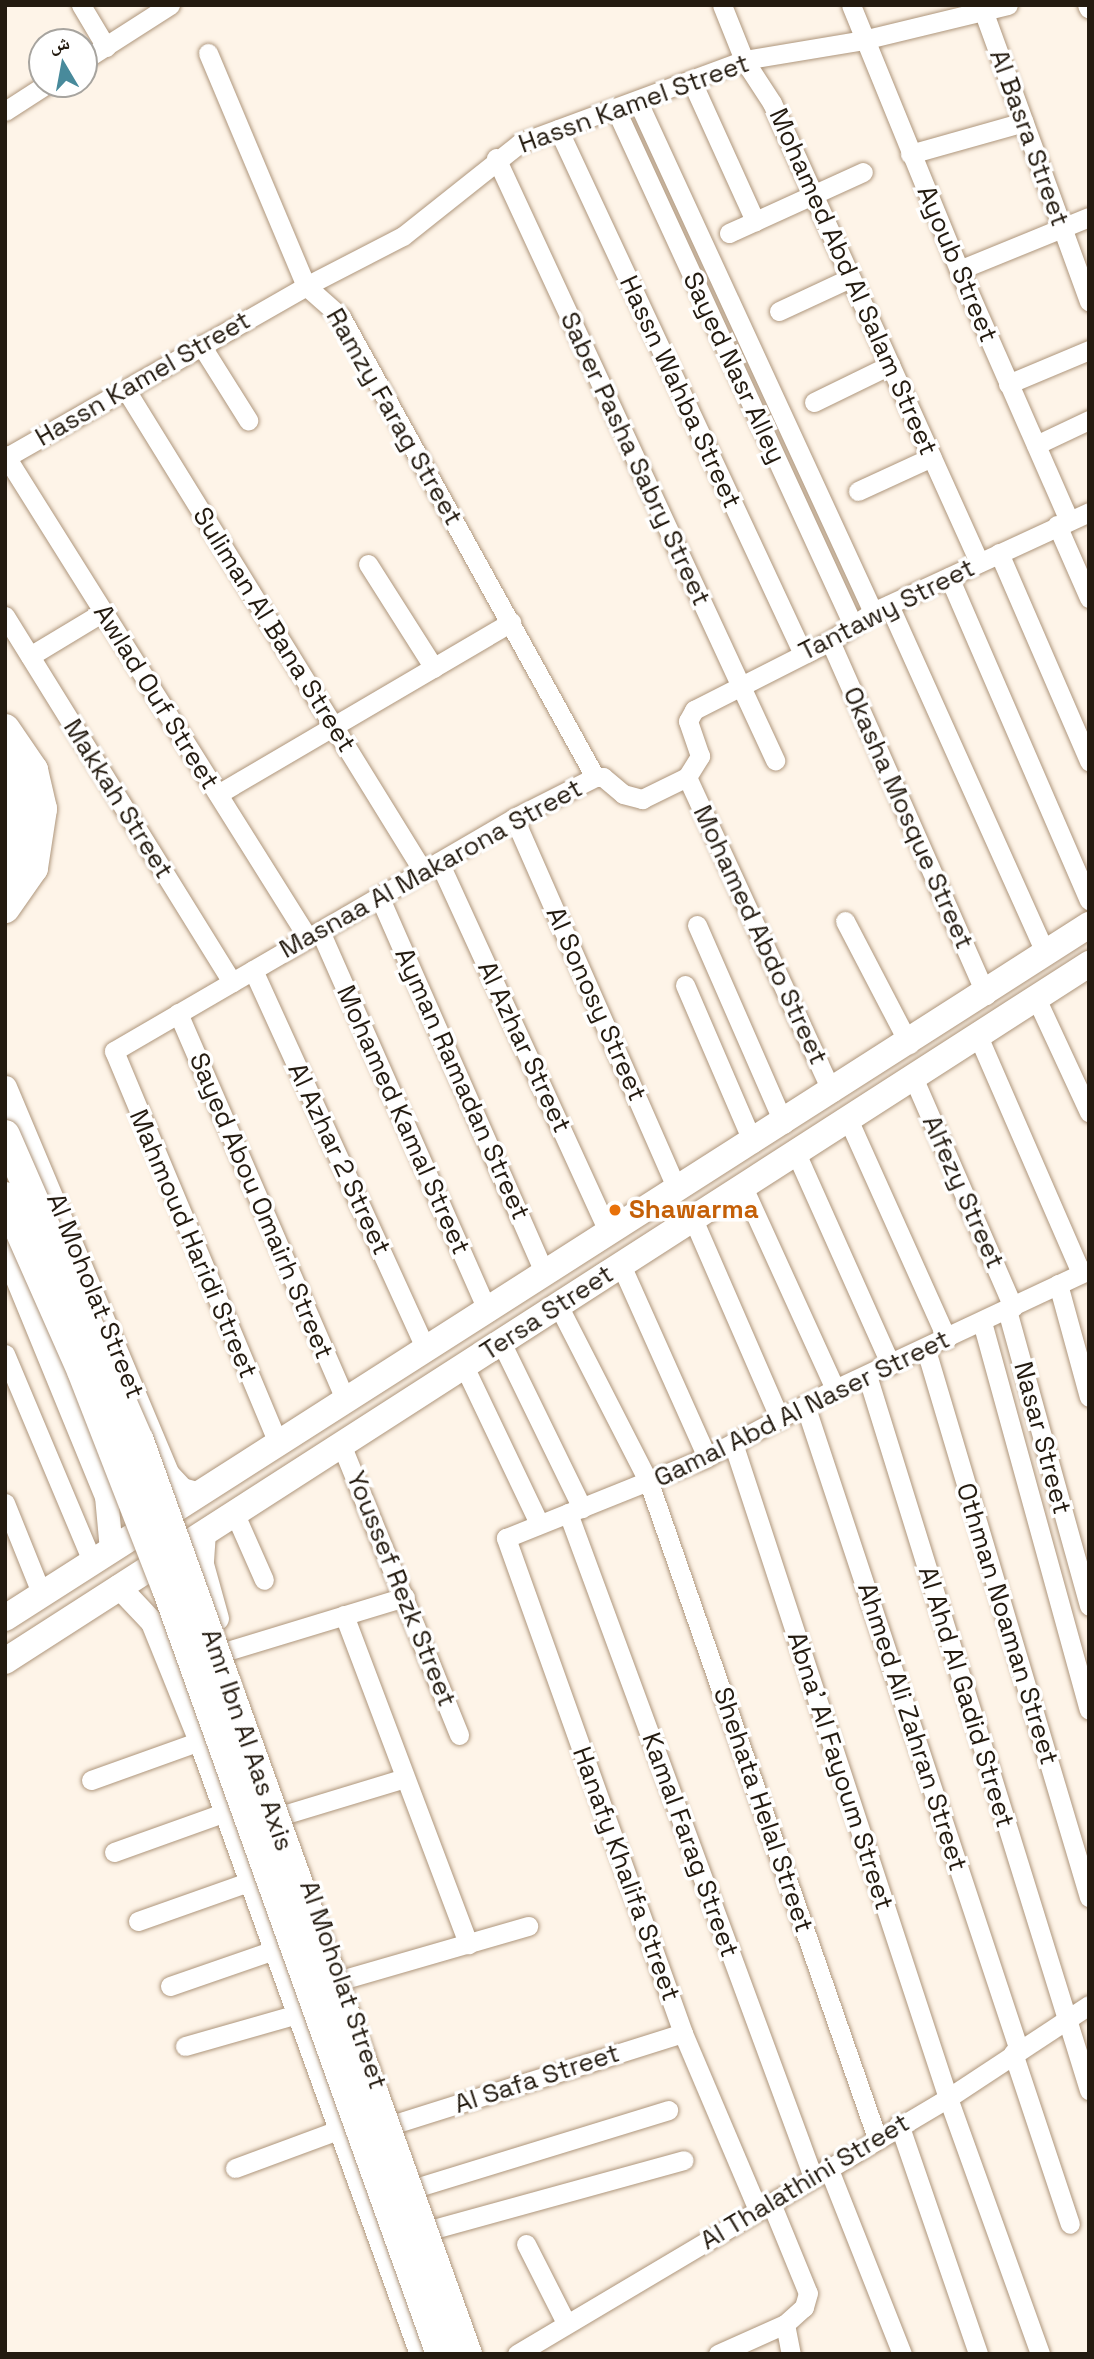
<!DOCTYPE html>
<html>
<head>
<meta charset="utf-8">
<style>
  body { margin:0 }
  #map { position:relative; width:1094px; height:2359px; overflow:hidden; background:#fef4e8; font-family:"Space Grotesk","Noto Naskh Arabic",sans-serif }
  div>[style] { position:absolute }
  .roads { filter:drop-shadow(0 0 2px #ae967c) drop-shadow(0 0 2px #ae967c) }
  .minor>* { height:19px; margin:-9.5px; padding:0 9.5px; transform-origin:9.5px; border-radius:9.5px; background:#fff }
  .tertiary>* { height:23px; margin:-11.5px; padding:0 11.5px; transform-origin:11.5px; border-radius:11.5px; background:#fff }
  .secondary>* { height:26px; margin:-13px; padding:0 13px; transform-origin:13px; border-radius:13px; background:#fff }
  .primary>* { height:30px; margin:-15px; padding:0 15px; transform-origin:15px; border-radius:15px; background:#fff }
  .bridges { filter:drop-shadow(0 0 2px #ae967c) drop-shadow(0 0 2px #ae967c) }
  .primary-bridge>* { height:30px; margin:-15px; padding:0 15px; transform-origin:15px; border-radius:15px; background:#fff }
  .dots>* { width:19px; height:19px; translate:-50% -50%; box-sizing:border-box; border:4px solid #fff; border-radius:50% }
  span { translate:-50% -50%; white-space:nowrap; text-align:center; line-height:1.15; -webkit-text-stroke:7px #fff; paint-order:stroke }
  .street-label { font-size:26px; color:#241b10 }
  .food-label { font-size:26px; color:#c56008; font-weight:700 }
  .left { translate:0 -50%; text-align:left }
  .frame { position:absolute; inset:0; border:7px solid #241b10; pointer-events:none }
  .north { position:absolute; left:28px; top:28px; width:70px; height:70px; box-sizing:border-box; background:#fff; border:2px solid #a7a49f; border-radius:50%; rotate:350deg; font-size:19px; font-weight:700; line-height:28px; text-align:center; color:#241b10 }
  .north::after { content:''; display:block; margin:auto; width:24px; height:32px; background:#488a9b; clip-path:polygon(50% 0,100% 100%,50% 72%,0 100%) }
</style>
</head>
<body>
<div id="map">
  <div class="roads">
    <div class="minor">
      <div style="left:81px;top:5px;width:49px;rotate:59.2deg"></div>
      <div style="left:722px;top:5px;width:59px;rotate:68.2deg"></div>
      <div style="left:744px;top:60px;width:51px;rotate:56.9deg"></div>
      <div style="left:772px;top:103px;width:504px;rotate:65.73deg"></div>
      <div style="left:851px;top:5px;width:286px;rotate:67.8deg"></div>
      <div style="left:959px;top:270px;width:273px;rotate:66.3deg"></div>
      <div style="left:1087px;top:5px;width:4px;rotate:63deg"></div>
      <div style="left:984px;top:13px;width:307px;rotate:70deg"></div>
      <div style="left:208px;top:53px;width:253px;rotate:67.2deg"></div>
      <div style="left:306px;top:286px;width:47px;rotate:41.5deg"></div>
      <div style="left:341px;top:317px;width:525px;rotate:61.09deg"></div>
      <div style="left:84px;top:60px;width:102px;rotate:-32.6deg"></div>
      <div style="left:692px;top:82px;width:153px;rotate:65.6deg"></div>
      <div style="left:638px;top:102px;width:562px;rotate:65.26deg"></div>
      <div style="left:616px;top:110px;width:567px;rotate:65.29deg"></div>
      <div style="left:5px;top:111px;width:50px;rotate:-32.7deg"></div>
      <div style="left:558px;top:129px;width:579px;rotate:64.98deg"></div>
      <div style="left:910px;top:154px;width:118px;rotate:-15.7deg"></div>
      <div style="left:496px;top:158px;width:664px;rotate:65.13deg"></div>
      <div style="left:729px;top:233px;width:147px;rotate:-24.5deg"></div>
      <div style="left:959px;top:270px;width:140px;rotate:-22.2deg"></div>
      <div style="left:779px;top:311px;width:78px;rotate:-24.9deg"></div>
      <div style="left:201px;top:345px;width:89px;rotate:57.9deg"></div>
      <div style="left:1008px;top:384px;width:88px;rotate:-22.8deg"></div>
      <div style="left:126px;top:390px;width:565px;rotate:58.31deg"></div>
      <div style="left:814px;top:402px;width:85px;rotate:-26deg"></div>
      <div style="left:1036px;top:445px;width:59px;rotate:-25.3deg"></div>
      <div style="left:5px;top:455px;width:570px;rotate:57.9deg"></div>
      <div style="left:5px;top:458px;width:347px;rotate:-29.7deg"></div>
      <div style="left:306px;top:286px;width:109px;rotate:-27.3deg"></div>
      <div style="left:403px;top:236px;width:149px;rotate:-38.5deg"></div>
      <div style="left:520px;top:143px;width:239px;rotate:-20.3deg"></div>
      <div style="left:744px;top:60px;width:121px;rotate:-9.5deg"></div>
      <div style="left:863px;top:40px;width:149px;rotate:-13.6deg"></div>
      <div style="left:858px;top:491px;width:81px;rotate:-24.7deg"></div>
      <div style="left:1057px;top:525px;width:80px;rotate:66.3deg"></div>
      <div style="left:999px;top:553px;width:227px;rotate:66.6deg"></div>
      <div style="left:368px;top:564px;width:123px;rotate:57.6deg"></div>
      <div style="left:949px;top:577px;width:352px;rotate:66.6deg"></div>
      <div style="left:889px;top:605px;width:383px;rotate:65.8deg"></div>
      <div style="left:5px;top:616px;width:431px;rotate:58.2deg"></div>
      <div style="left:830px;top:641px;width:387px;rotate:66.2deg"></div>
      <div style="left:30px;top:656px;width:85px;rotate:-31.1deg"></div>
      <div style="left:687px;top:777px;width:347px;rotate:65.3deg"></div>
      <div style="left:218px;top:794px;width:340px;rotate:-30.4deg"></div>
      <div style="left:514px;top:818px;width:406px;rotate:66.3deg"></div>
      <div style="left:439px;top:862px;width:408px;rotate:65.4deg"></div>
      <div style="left:379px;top:896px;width:411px;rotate:66.3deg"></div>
      <div style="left:845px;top:921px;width:139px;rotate:62.5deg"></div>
      <div style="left:697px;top:925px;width:217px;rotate:66.4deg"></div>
      <div style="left:320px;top:931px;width:412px;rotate:66.2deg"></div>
      <div style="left:253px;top:970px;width:414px;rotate:65.5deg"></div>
      <div style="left:685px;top:985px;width:172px;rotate:66.7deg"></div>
      <div style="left:1036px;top:998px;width:126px;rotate:65.1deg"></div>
      <div style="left:178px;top:1013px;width:421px;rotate:66.6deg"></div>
      <div style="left:978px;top:1036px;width:258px;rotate:66.5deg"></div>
      <div style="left:913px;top:1077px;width:251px;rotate:66.5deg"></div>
      <div style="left:848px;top:1119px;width:241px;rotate:65.8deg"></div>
      <div style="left:796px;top:1153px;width:232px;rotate:65.9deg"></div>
      <div style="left:743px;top:1187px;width:222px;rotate:65.5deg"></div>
      <div style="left:693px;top:1219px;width:218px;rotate:66.5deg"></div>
      <div style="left:621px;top:1265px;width:210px;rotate:65.9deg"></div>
      <div style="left:1058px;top:1284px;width:117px;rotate:74.7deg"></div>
      <div style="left:558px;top:1305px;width:200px;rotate:62.9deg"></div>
      <div style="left:649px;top:1483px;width:694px;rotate:70.81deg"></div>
      <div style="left:1007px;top:1310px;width:307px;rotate:74.5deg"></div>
      <div style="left:982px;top:1322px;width:402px;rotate:74.6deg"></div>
      <div style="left:501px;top:1342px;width:185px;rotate:64deg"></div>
      <div style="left:926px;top:1350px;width:571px;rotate:73.41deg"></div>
      <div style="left:5px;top:1354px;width:227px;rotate:67.2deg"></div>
      <div style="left:464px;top:1366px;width:174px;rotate:64.5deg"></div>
      <div style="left:867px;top:1375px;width:749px;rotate:72.75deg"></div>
      <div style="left:805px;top:1405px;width:680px;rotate:71.65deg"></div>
      <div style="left:278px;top:1443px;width:425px;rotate:-112.7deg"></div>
      <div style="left:114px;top:1051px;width:463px;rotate:-30.2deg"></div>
      <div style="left:514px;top:818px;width:91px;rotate:-26.8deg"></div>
      <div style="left:595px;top:777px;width:8px"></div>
      <div style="left:603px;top:777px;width:26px;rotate:40deg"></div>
      <div style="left:623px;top:794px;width:20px;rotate:15deg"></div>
      <div style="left:642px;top:799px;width:50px;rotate:-26.1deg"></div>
      <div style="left:687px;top:777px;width:25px;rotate:-58deg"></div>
      <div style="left:700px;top:756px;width:37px;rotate:-109deg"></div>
      <div style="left:688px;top:721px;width:13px;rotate:-61deg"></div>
      <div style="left:694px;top:710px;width:153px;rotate:-26.9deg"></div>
      <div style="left:830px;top:641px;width:52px;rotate:-34deg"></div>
      <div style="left:873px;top:612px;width:238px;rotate:-24.8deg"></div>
      <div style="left:733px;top:1443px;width:689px;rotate:71.83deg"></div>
      <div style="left:948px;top:2098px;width:272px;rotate:70.2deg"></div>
      <div style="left:341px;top:1444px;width:314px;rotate:67.9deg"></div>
      <div style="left:5px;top:1503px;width:99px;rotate:68.1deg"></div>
      <div style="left:234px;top:1512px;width:74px;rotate:66.2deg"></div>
      <div style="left:568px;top:1513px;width:708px;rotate:69.75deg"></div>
      <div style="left:344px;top:1615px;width:352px;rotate:69.3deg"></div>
      <div style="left:227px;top:1651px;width:186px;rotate:-16.9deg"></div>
      <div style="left:91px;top:1780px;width:116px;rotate:-19.7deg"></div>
      <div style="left:283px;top:1815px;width:127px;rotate:-16.9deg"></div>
      <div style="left:114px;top:1852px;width:119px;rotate:-19.7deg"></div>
      <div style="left:138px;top:1921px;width:120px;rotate:-19.5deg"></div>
      <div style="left:341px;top:1980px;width:195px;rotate:-16.1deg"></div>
      <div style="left:170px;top:1986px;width:110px;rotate:-19.1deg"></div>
      <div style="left:185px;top:2046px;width:116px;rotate:-15.9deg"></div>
      <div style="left:1013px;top:2053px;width:180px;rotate:71.6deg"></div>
      <div style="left:899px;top:2124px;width:243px;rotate:71deg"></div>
      <div style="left:391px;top:2125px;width:306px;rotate:-17.5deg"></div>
      <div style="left:828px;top:2167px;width:201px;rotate:68.4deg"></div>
      <div style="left:235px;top:2168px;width:110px;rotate:-20.3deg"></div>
      <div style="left:415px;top:2188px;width:265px;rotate:-17.1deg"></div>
      <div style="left:771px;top:2203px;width:97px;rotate:67.7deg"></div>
      <div style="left:808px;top:2293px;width:15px;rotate:106deg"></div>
      <div style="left:804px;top:2307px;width:25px;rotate:138deg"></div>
      <div style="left:785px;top:2324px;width:31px;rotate:79deg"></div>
      <div style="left:758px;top:2210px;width:192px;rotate:-113deg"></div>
      <div style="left:683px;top:2033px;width:526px;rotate:-109.68deg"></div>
      <div style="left:506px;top:1538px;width:217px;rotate:-21.9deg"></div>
      <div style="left:707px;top:1457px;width:145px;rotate:-28deg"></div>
      <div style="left:835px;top:1389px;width:280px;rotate:-25.1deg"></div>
      <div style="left:430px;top:2230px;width:263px;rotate:-15.4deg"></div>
      <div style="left:526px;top:2244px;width:89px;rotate:63.1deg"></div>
      <div style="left:517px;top:2354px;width:501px;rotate:-30.71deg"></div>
      <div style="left:948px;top:2098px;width:169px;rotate:-33.4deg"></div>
      <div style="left:718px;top:2354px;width:73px;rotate:-24.1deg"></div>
    </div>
    <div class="tertiary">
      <div style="left:5px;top:1087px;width:419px;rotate:67.2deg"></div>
      <div style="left:167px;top:1473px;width:22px;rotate:47deg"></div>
      <div style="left:182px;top:1489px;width:15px;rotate:16deg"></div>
      <div style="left:5px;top:1250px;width:266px;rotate:67.7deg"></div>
      <div style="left:106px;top:1496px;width:54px;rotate:84.7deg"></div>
      <div style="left:204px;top:1532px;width:32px;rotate:94deg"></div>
      <div style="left:202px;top:1564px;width:56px;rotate:74.5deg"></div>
      <div style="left:118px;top:1586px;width:50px;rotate:46.6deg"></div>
      <div style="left:152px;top:1622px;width:128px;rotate:68deg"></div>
      <div style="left:200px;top:1741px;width:652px;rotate:70.17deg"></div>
    </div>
    <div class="secondary">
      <div style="left:5px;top:1618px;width:1287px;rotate:-32.59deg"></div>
      <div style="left:5px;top:1661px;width:1289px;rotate:-32.74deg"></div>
    </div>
    <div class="primary">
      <div style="left:5px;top:729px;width:50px;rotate:55.7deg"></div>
      <div style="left:33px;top:770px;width:40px;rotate:77deg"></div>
      <div style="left:42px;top:809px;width:60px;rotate:98.7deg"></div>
      <div style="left:33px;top:868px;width:49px;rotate:125deg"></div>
      <div style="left:5px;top:771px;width:45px;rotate:72deg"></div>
      <div style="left:19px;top:814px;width:27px;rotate:94deg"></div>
      <div style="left:17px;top:841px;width:32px;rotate:112deg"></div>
    </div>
  </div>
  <div class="bridges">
    <div class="primary-bridge">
      <div style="left:5px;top:1135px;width:334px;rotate:66.4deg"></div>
      <div style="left:139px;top:1441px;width:970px;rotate:70.24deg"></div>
      <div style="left:5px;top:1197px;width:190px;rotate:66.1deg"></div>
      <div style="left:82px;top:1371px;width:231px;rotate:68.7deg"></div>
      <div style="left:166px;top:1586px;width:816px;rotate:70.3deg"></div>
    </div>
  </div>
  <div class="dots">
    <div style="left:615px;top:1210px;background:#e8710a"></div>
  </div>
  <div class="street-label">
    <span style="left:634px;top:104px;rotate:-20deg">Hassn Kamel Street</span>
    <span style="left:1029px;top:138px;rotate:70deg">Al Basra Street</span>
    <span style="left:957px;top:264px;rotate:67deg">Ayoub Street</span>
    <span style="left:853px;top:282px;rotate:66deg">Mohamed Abd Al Salam Street</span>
    <span style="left:734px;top:368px;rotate:65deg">Sayed Nasr Alley</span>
    <span style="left:143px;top:379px;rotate:-30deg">Hassn Kamel Street</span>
    <span style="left:680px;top:392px;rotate:65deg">Hassn Wahba Street</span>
    <span style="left:394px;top:417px;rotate:60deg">Ramzy Farag Street</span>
    <span style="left:635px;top:459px;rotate:65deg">Saber Pasha Sabry Street</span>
    <span style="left:887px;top:610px;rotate:-27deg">Tantawy Street</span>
    <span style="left:274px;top:630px;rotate:58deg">Suliman Al Bana Street</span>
    <span style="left:156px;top:697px;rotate:58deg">Awlad Ouf Street</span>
    <span style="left:118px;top:799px;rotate:58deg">Makkah Street</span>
    <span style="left:908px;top:818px;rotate:66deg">Okasha Mosque Street</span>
    <span style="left:431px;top:869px;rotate:-29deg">Masnaa Al Makarona Street</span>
    <span style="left:760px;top:935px;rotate:65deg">Mohamed Abdo Street</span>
    <span style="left:596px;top:1004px;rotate:66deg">Al Sonosy Street</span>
    <span style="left:524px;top:1047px;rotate:65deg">Al Azhar Street</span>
    <span style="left:462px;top:1084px;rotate:66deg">Ayman Ramadan Street</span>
    <span style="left:403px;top:1120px;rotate:66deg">Mohamed Kamal Street</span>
    <span style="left:339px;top:1159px;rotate:65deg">Al Azhar 2 Street</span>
    <span style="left:963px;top:1192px;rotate:66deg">Alfezy Street</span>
    <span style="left:261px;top:1206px;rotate:67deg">Sayed Abou Omairh Street</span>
    <span style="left:193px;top:1244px;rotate:67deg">Mahmoud Haridi Street</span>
    <span style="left:95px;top:1296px;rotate:68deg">Al Moholat Street</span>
    <span style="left:547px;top:1313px;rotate:-33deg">Tersa Street</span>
    <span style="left:802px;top:1409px;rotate:-26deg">Gamal Abd Al Naser Street</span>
    <span style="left:1042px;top:1438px;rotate:75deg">Nasar Street</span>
    <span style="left:401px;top:1589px;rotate:68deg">Youssef Rezk Street</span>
    <span style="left:1007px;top:1624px;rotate:73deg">Othman Noaman Street</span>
    <span style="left:966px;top:1697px;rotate:73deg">Al Ahd Al Gadid Street</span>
    <span style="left:912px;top:1727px;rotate:72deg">Ahmed Ali Zahran Street</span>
    <span style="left:247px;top:1740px;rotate:71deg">Amr Ibn Al Aas Axis</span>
    <span style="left:840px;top:1771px;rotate:72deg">Abna' Al Fayoum Street</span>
    <span style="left:763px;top:1810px;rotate:71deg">Shehata Helal Street</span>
    <span style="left:690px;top:1845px;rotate:70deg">Kamal Farag Street</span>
    <span style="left:626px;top:1874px;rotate:70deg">Hanafy Khalifa Street</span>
    <span style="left:343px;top:1985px;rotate:71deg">Al Moholat Street</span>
    <span style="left:537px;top:2079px;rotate:-18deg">Al Safa Street</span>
    <span style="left:805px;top:2182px;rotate:-31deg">Al Thalathini Street</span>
  </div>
  <div class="food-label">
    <span class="left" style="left:629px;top:1210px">Shawarma</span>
  </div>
  <div class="frame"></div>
  <div class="north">ش</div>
</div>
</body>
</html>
